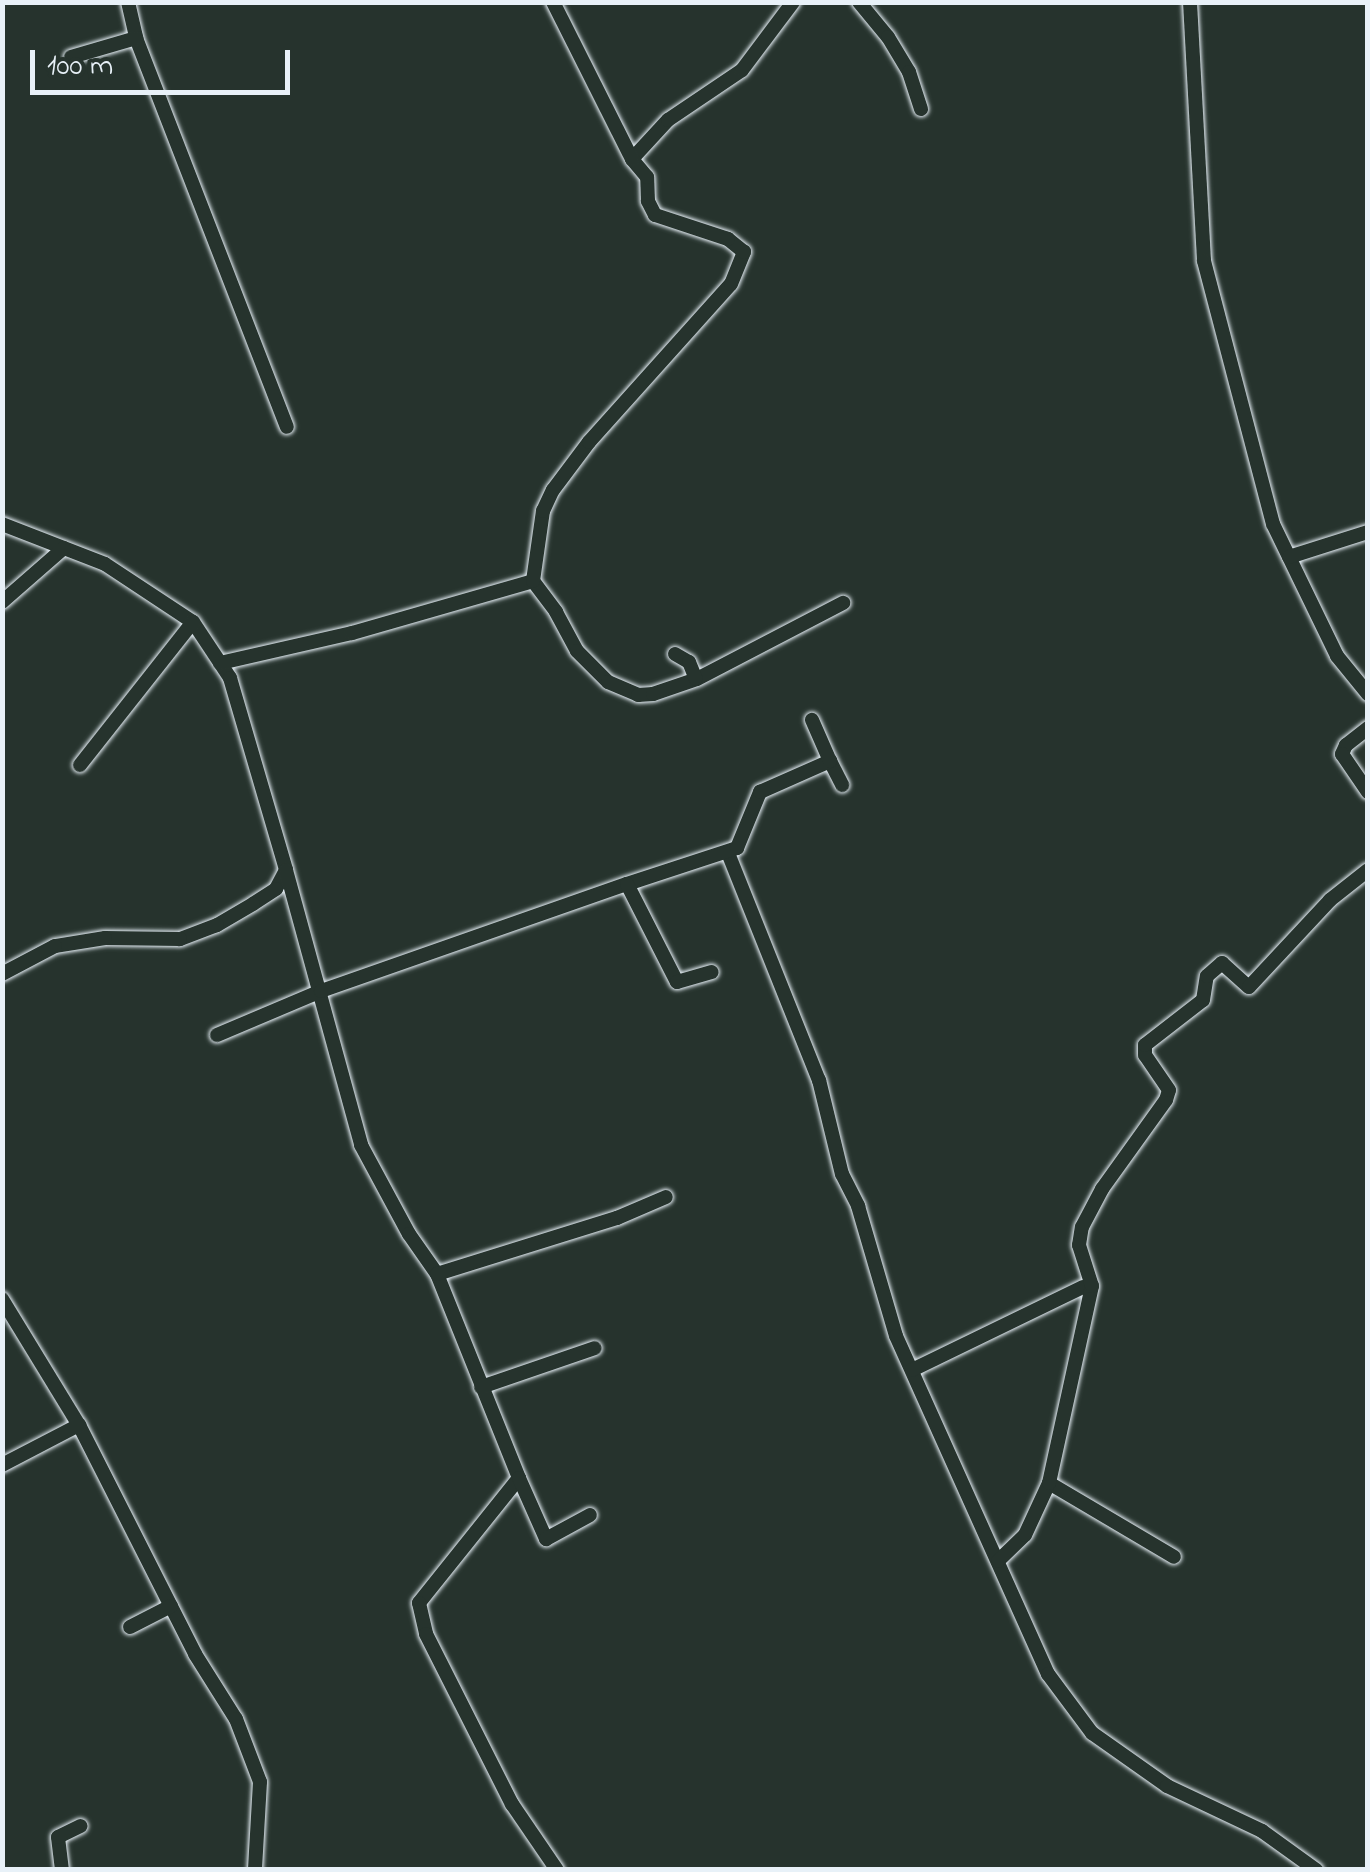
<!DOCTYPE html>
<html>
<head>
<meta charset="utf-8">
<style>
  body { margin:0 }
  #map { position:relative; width:1370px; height:1872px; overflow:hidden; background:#26332d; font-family:"Indie Flower",sans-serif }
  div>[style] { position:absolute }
  .roads { filter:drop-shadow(0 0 2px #e8f1f8) drop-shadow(0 0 2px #e8f1f8) }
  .street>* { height:14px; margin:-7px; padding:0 7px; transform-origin:7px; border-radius:7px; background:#26332d }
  span { translate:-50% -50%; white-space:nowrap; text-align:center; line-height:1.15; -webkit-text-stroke:8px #26332d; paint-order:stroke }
  .frame { position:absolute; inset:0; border:5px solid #e8f1f8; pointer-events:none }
  .scale { position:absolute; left:30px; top:50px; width:260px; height:45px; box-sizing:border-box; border:5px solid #e8f1f8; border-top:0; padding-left:12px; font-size:30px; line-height:35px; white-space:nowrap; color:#e8f1f8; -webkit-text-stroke:8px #26332d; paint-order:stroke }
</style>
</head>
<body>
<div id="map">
  <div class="roads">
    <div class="street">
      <div style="left:128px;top:2px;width:37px;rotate:77deg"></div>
      <div style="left:136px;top:38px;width:417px;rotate:68.8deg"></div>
      <div style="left:859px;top:2px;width:45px;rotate:50.4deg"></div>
      <div style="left:888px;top:37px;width:41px;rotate:59deg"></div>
      <div style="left:909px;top:72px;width:39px;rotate:72deg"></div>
      <div style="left:1190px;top:2px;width:259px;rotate:86.9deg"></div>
      <div style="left:1204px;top:261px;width:272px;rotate:75.3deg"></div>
      <div style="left:1273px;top:524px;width:147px;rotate:64.1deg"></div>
      <div style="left:1337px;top:656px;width:49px;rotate:50.8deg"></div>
      <div style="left:71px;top:57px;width:68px;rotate:-16.3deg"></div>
      <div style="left:632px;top:159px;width:53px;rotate:-47.3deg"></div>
      <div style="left:668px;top:120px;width:89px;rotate:-34deg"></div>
      <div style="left:742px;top:70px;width:85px;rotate:-53.1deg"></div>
      <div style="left:2px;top:524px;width:110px;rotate:21.2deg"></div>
      <div style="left:105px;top:564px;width:105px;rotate:33.4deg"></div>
      <div style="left:193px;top:622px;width:67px;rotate:56.5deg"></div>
      <div style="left:230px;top:678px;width:200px;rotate:73.7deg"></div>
      <div style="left:286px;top:870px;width:21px;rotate:118deg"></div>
      <div style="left:276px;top:889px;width:27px;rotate:147deg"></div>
      <div style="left:253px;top:904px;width:42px;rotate:149.7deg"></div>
      <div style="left:217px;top:925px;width:40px;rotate:159deg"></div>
      <div style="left:180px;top:939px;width:75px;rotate:-179.2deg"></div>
      <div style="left:105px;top:938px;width:51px;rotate:170.9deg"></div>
      <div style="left:55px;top:946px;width:60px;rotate:152.2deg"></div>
      <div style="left:1289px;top:557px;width:83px;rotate:-17.6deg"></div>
      <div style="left:533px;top:581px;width:39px;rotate:53deg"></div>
      <div style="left:556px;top:612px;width:44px;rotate:61.7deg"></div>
      <div style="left:577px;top:651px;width:44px;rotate:45deg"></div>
      <div style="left:608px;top:682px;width:33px;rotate:23deg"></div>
      <div style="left:638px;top:695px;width:15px;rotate:-4deg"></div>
      <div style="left:653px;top:694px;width:46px;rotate:-18.8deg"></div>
      <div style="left:697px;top:679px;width:165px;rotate:-27.5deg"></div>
      <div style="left:2px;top:602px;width:82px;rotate:-41.1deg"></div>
      <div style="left:675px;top:654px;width:16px;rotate:30deg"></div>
      <div style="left:689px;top:662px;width:18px;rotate:68deg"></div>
      <div style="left:220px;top:663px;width:135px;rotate:-12.8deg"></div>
      <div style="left:352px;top:633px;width:188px;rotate:-16deg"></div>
      <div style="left:533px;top:581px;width:71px;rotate:-81.9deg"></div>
      <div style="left:543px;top:511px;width:23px;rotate:-65deg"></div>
      <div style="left:553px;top:490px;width:60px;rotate:-53.1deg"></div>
      <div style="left:589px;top:442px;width:212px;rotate:-48.1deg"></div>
      <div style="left:731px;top:284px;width:35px;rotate:-68deg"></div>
      <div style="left:744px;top:252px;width:21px;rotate:-141deg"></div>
      <div style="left:728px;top:239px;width:77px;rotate:-161.8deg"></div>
      <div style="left:655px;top:215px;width:16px;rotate:-117deg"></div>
      <div style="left:648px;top:201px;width:24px;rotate:-92deg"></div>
      <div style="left:647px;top:177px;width:23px;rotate:-130deg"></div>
      <div style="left:632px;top:159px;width:176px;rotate:-116.7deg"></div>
      <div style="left:1368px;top:728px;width:28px;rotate:142deg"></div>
      <div style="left:1346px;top:745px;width:10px;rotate:114deg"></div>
      <div style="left:1342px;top:754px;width:46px;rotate:55.6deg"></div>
      <div style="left:830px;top:761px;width:27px;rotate:63deg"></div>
      <div style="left:80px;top:765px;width:182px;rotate:-51.7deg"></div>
      <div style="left:728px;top:853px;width:245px;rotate:68.2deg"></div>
      <div style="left:819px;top:1080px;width:97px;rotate:76.3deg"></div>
      <div style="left:842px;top:1174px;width:36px;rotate:63deg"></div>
      <div style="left:858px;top:1206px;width:135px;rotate:73.7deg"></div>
      <div style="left:896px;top:1336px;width:371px;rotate:65.8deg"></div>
      <div style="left:1048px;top:1674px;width:74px;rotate:53.3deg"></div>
      <div style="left:1092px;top:1733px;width:92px;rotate:35.2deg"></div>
      <div style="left:1167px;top:1786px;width:105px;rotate:25.3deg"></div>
      <div style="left:1262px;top:1831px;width:67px;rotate:35.8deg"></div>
      <div style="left:286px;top:870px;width:285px;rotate:74.7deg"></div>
      <div style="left:361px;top:1145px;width:101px;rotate:61.7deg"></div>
      <div style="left:409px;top:1234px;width:49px;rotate:55deg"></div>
      <div style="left:437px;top:1274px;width:220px;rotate:68.1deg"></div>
      <div style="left:519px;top:1478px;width:160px;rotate:128.7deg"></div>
      <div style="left:419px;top:1603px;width:32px;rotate:77deg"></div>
      <div style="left:426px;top:1634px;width:191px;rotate:63.2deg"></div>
      <div style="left:512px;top:1804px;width:80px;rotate:55.7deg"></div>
      <div style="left:627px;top:884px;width:116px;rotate:-18.1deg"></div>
      <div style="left:737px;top:848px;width:61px;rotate:-67.7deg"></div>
      <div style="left:760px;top:792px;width:77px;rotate:-23.9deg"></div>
      <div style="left:830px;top:761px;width:45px;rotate:-113.7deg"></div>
      <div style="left:217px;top:1035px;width:113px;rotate:-22.9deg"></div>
      <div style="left:321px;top:991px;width:324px;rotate:-19.3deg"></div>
      <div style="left:627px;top:884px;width:110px;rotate:63deg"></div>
      <div style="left:677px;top:982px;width:36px;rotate:-16deg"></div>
      <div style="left:437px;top:1274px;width:189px;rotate:-17.3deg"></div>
      <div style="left:617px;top:1218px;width:53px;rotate:-23.2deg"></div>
      <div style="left:2px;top:1299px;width:148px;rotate:58.6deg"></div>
      <div style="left:79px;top:1425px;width:257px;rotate:63.1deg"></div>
      <div style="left:195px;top:1654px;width:77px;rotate:57.8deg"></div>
      <div style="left:236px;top:1719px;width:67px;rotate:69.1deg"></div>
      <div style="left:260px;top:1782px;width:88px;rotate:93.3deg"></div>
      <div style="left:912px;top:1370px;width:190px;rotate:-25.9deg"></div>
      <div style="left:481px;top:1387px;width:120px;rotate:-18.9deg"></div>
      <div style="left:2px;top:1465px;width:87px;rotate:-27.5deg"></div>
      <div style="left:519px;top:1478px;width:67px;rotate:66.1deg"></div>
      <div style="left:546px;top:1539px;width:50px;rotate:-28.6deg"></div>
      <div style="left:1049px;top:1483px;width:145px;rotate:30.6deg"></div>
      <div style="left:998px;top:1561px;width:37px;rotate:-44deg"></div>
      <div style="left:1025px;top:1535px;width:57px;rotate:-65.2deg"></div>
      <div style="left:1049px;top:1483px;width:202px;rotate:-77.7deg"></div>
      <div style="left:1092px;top:1286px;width:43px;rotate:-107.6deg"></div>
      <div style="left:1079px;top:1245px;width:18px;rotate:-81deg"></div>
      <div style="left:1082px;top:1227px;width:43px;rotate:-62.2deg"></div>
      <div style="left:1102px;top:1189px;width:110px;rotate:-54.3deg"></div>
      <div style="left:1166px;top:1100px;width:10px;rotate:-73deg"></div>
      <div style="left:1169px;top:1090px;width:42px;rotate:-124.4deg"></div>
      <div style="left:1145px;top:1055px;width:10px;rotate:-90deg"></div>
      <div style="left:1145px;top:1045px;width:73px;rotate:-37.8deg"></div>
      <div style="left:1203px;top:1000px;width:24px;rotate:-81deg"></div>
      <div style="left:1207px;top:976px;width:20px;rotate:-41deg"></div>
      <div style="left:1222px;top:963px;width:36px;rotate:42deg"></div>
      <div style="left:1249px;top:987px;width:119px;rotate:-47deg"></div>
      <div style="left:1330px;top:900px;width:48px;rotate:-38.3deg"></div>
      <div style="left:130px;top:1627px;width:46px;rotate:-27.1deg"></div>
      <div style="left:62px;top:1870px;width:33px;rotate:-97deg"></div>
      <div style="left:58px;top:1837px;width:25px;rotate:-26deg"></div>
    </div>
  </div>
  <div class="frame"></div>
  <div class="scale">100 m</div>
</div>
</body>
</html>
